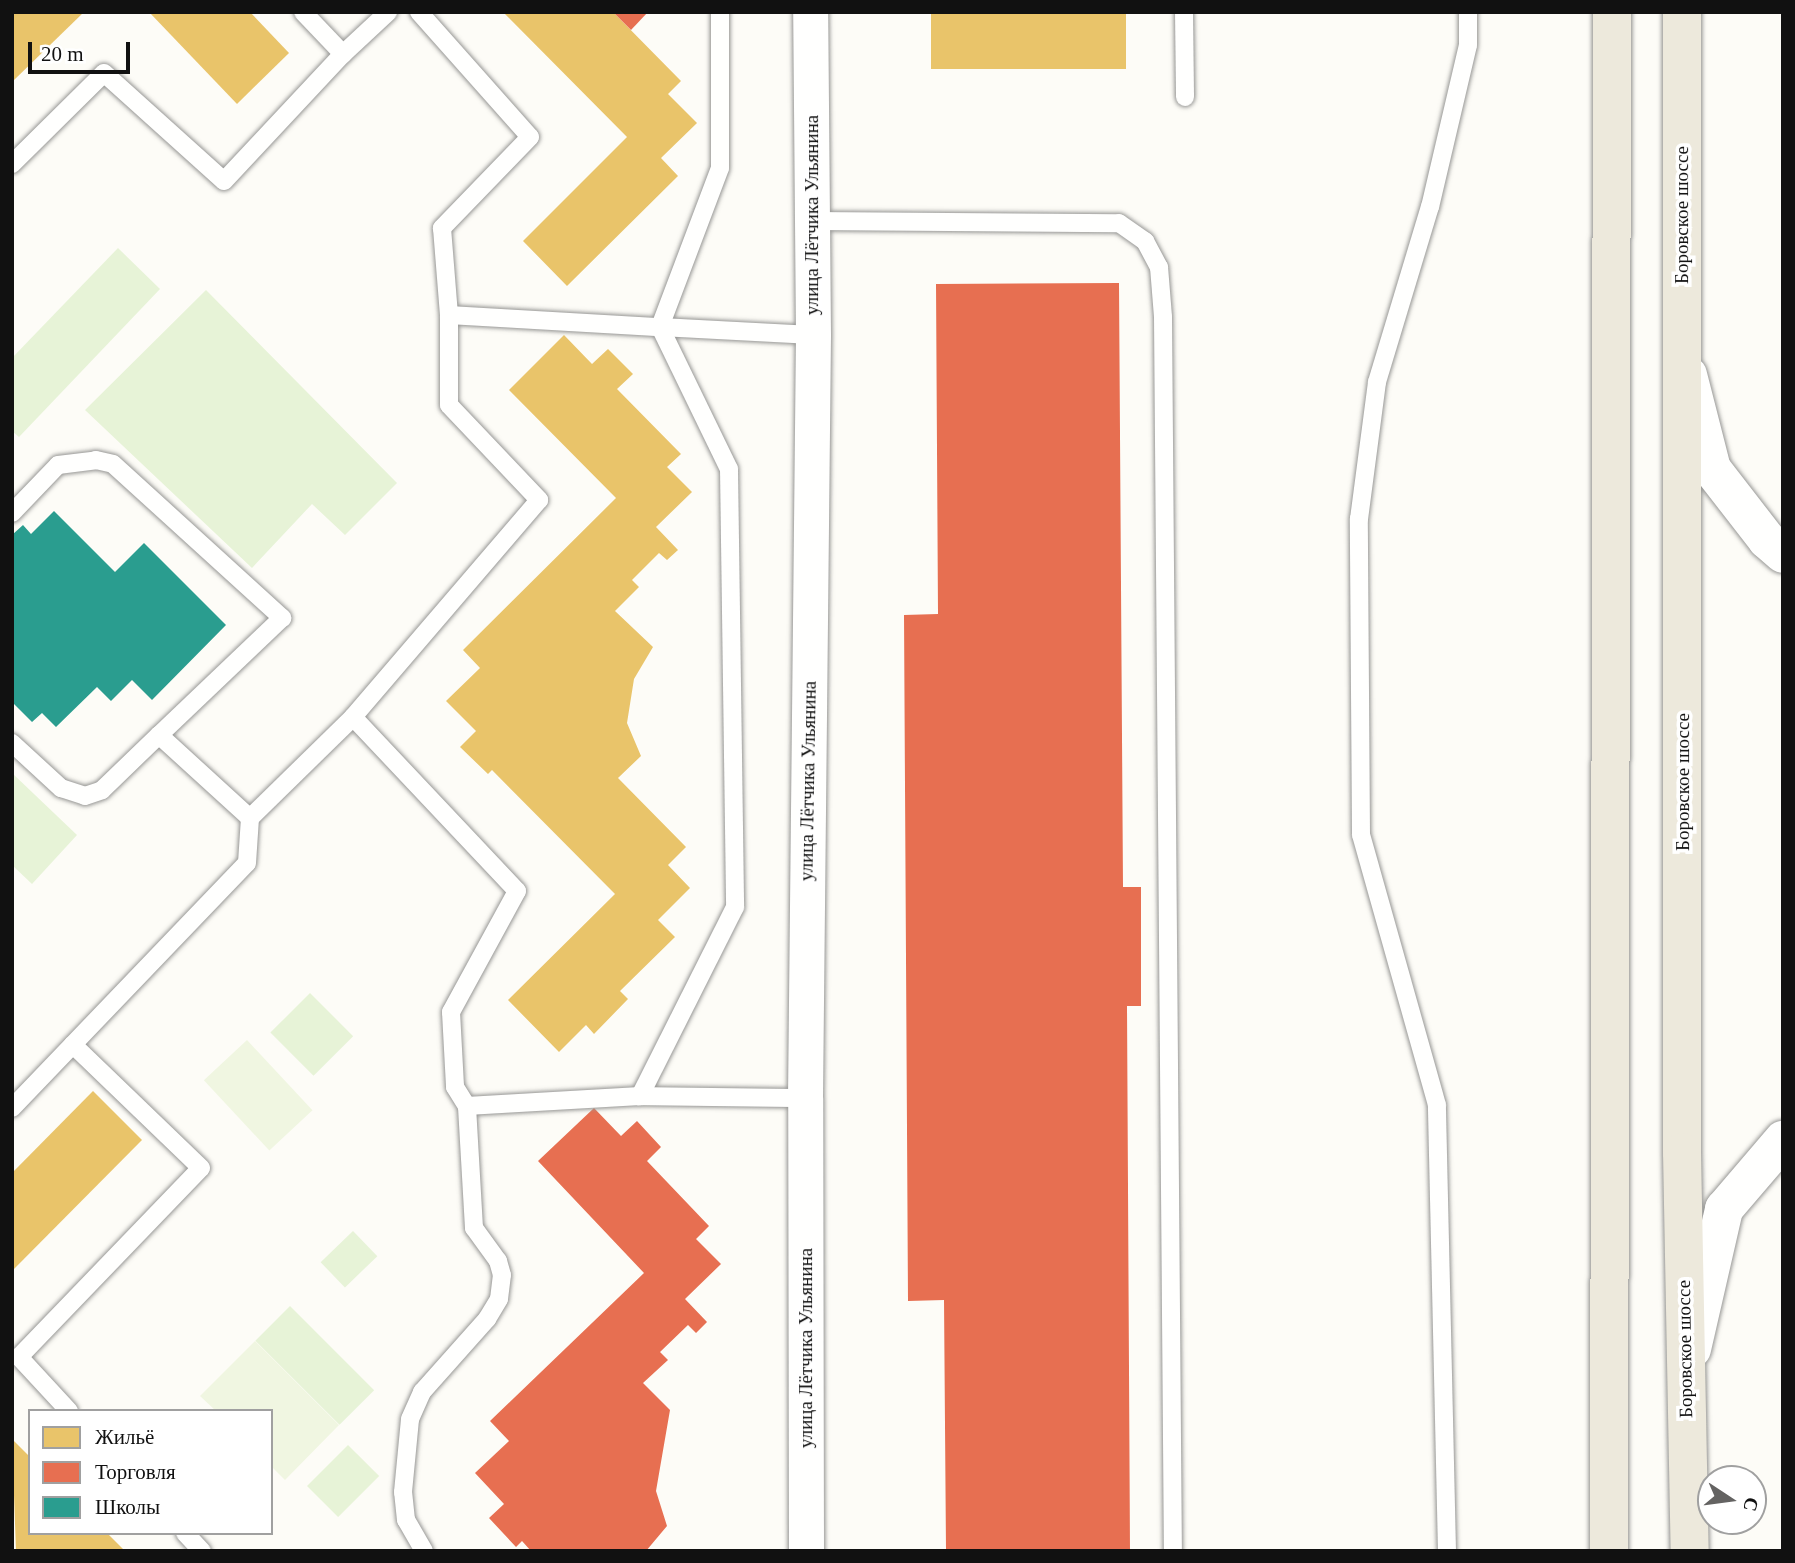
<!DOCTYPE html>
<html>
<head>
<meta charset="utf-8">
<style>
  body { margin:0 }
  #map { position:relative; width:1795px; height:1563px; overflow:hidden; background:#fdfcf7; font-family:Georgia,serif }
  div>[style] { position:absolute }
  .green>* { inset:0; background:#e7f3d7; transform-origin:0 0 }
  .pitch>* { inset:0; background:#f0f6e1; transform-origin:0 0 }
  .homes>* { inset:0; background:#e9c46a; transform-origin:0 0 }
  .shops>* { inset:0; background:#e76f51 }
  .schools>* { inset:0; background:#2a9d8f }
  .roads { filter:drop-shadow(0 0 2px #979795) drop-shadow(0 0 2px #979795) }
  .service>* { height:18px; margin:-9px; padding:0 9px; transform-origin:9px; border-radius:9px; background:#fffffe }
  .minor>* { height:35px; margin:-17.5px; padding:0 17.5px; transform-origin:17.5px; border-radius:17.5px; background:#fffffe }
  .tertiary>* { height:38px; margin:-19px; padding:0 19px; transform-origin:19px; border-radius:19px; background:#fffffe }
  .primary>* { height:38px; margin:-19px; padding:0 19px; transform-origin:19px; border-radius:19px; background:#ede9dc }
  span { translate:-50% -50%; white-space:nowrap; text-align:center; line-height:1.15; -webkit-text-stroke:7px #fff; paint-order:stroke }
  .street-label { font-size:19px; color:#111 }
  .frame { position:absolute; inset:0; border:14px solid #111; pointer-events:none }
  .legend { position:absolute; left:28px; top:1409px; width:245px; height:126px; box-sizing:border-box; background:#fff; border:2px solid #a0a0a0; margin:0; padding:9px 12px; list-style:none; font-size:21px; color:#111 }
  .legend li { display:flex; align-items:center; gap:14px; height:35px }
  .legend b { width:35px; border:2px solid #a0a0a0 }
  .north { position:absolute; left:1697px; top:1465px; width:70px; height:70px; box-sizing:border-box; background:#fff; border:2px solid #a0a0a0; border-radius:50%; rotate:103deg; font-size:19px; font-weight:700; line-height:28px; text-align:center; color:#111 }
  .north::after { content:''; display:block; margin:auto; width:24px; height:32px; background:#646362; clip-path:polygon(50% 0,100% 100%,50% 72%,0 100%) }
  .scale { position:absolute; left:28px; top:42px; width:102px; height:32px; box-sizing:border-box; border:4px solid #111; border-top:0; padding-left:9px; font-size:21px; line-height:24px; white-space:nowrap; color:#111; -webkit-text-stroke:5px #fff; paint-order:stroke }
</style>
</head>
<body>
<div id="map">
  <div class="green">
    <div style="clip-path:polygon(118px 248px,160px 289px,19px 437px,12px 431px,12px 358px)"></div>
    <div style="clip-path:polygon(206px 290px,397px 483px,345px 535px,312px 504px,252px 568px,85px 410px)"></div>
    <div style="clip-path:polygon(12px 773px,77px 835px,32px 884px,12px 865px)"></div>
    <div style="left:310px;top:993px;width:61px;height:56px;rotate:45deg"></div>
    <div style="left:353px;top:1231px;width:35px;height:45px;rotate:46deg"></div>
    <div style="left:290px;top:1306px;width:119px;height:49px;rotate:45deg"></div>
    <div style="left:348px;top:1445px;width:44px;height:58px;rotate:45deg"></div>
  </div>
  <div class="pitch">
    <div style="left:247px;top:1040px;width:96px;height:59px;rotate:47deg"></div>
    <div style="clip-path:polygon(255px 1341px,339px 1425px,285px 1480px,271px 1466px,271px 1411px,216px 1411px,200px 1396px)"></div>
  </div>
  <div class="homes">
    <div style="clip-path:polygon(12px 12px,84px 12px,12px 82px)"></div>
    <div style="clip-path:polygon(149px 12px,250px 12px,289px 53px,237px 104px)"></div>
    <div style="clip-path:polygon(503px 12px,613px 12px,681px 81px,668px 94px,697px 123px,661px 158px,678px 176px,567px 286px,523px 241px,627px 137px)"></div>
    <div style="left:931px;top:12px;width:195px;height:57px"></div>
    <div style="clip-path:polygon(564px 335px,592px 364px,608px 349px,633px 374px,617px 389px,681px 454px,667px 467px,692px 492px,656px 527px,678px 550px,667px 560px,659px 553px,632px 580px,639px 587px,615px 611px,653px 647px,634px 679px,627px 723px,641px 756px,618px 778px,686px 847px,668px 865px,690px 888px,658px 920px,675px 937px,620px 991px,628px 999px,594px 1034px,586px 1025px,559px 1052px,508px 1000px,615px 894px,492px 770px,488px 774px,460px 747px,476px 731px,446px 701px,480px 668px,463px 650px,616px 498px,509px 390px)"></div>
    <div style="clip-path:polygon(93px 1091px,142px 1140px,12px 1271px,12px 1173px)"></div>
    <div style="clip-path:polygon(12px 1439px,30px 1457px,30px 1533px,107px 1533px,125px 1551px,16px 1551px)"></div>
  </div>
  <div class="shops">
    <div style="clip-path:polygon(613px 12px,648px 12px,631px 30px)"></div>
    <div style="clip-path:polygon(1119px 283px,1123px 887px,1141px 887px,1141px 1006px,1127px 1006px,1130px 1551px,946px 1551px,944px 1300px,908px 1301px,904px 615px,938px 614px,936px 284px)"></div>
    <div style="clip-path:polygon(594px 1108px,621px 1136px,637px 1121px,661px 1147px,647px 1161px,709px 1226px,696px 1239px,721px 1264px,685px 1299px,707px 1322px,696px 1333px,688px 1325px,660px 1352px,668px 1360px,643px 1383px,670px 1410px,656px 1491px,667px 1526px,646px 1551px,531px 1551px,522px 1541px,516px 1547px,489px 1518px,504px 1504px,475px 1473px,509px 1441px,490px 1421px,644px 1273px,538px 1161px)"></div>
  </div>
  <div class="schools">
    <div style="clip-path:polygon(54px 511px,115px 572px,144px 543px,226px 625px,152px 700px,132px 680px,111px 701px,97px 687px,56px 727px,42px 713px,32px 722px,12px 702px,12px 535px,23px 525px,31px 534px)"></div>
  </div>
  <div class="roads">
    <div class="service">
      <div style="left:419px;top:12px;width:167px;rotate:48.4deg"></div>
      <div style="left:530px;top:137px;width:127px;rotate:134deg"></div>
      <div style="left:442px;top:228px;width:87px;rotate:85.4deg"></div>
      <div style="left:449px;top:315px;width:211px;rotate:3.3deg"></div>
      <div style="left:660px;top:327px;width:158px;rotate:64.1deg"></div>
      <div style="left:729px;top:469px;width:438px;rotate:89.2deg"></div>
      <div style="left:735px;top:907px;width:212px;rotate:116.7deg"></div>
      <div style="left:640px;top:1096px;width:165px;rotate:0.7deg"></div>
      <div style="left:720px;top:12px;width:156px;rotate:90deg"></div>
      <div style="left:720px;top:168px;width:170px;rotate:110.7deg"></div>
      <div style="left:660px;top:327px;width:153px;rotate:3deg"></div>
      <div style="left:1184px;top:12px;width:85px;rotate:89.3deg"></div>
      <div style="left:343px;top:54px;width:62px;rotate:-43deg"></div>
      <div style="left:12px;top:164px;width:129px;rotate:-44.7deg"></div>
      <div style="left:104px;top:73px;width:161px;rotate:42deg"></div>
      <div style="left:224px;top:181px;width:174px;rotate:-46.9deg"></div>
      <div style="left:343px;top:54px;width:58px;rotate:-133.6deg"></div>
      <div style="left:812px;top:221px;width:307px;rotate:0.4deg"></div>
      <div style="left:1119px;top:223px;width:32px;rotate:35deg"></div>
      <div style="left:1145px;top:241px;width:30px;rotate:62deg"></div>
      <div style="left:1159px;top:267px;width:50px;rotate:85.4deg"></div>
      <div style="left:1163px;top:317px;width:1234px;rotate:89.54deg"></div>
      <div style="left:449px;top:315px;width:90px;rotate:90deg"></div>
      <div style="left:449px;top:405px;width:131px;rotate:46.5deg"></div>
      <div style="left:539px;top:500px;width:286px;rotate:130.6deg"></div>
      <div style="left:353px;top:717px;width:239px;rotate:46.7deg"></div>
      <div style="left:517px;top:891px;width:138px;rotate:118.6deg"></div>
      <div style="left:451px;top:1012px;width:75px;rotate:86.9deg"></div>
      <div style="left:455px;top:1087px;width:22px;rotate:58deg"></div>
      <div style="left:467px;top:1106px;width:173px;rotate:-3.3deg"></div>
      <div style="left:12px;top:513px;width:66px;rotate:-46.2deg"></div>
      <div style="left:58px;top:465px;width:38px;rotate:-7deg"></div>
      <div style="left:96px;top:460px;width:17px;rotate:13deg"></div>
      <div style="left:113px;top:464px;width:229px;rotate:42.3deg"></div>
      <div style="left:282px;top:618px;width:170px;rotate:136.4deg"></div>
      <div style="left:12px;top:743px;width:67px;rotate:42.6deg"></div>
      <div style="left:61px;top:788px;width:25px;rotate:18deg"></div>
      <div style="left:85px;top:796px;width:18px;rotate:-19deg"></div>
      <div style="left:102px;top:790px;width:79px;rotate:-44deg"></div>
      <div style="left:159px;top:735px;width:123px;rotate:42.4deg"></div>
      <div style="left:12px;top:1108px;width:339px;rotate:-46.2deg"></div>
      <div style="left:247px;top:863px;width:45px;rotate:-86.2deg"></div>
      <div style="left:250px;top:818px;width:144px;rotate:-44.4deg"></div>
      <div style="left:69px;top:1411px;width:74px;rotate:-132.8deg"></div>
      <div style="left:19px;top:1357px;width:262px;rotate:-46.1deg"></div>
      <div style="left:201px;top:1168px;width:178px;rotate:-136.1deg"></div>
      <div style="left:185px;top:1533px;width:25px;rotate:47deg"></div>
      <div style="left:424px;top:1551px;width:36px;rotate:-120deg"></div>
      <div style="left:406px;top:1520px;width:28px;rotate:-96deg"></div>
      <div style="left:403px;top:1492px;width:73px;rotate:-84.5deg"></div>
      <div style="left:410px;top:1419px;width:30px;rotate:-66deg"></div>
      <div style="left:422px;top:1392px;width:98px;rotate:-48.3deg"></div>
      <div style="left:487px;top:1319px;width:23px;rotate:-59deg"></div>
      <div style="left:499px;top:1299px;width:24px;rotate:-83deg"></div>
      <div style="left:502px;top:1275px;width:15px;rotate:-106deg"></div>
      <div style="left:498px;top:1261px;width:41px;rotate:-126deg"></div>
      <div style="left:474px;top:1228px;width:122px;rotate:-93.3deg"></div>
      <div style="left:1447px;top:1551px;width:446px;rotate:-91.3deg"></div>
      <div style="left:1437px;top:1105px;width:280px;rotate:-105.7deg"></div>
      <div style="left:1361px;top:835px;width:316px;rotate:-90.4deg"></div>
      <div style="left:1359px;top:519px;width:138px;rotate:-82.5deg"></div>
      <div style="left:1377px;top:382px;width:183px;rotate:-73.2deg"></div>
      <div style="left:1430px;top:207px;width:166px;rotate:-76.8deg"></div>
      <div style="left:1468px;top:45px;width:33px;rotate:-90deg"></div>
    </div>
    <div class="minor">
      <div style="left:806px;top:1551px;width:453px;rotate:-90.1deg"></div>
      <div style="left:805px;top:1098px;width:763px;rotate:-89.4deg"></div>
      <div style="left:813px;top:335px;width:323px;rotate:-90.5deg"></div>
    </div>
    <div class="tertiary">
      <div style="left:1688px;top:375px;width:97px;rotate:75.7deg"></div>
      <div style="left:1712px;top:469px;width:90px;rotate:52.2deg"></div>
      <div style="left:1767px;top:540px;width:21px;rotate:41deg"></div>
      <div style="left:1692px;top:1349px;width:144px;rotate:-77.1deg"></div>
      <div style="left:1724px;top:1209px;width:91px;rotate:-49.5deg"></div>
    </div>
    <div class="primary">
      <div style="left:1682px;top:12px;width:1140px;rotate:90deg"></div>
      <div style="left:1682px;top:1152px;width:399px;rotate:88.9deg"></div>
      <div style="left:1609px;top:1551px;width:1539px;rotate:-89.89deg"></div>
    </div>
  </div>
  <div class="street-label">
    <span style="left:812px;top:215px;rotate:-90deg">улица Лётчика Ульянина</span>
    <span style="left:1682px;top:215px;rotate:-90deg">Боровское шоссе</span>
    <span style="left:808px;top:781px;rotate:-89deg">улица Лётчика Ульянина</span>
    <span style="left:1683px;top:782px;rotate:-90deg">Боровское шоссе</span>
    <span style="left:806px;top:1348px;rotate:-90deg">улица Лётчика Ульянина</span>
    <span style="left:1685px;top:1349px;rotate:-91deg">Боровское шоссе</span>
  </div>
  <div class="frame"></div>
  <ul class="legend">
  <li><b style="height:19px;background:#e9c46a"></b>Жильё</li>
  <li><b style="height:19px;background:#e76f51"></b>Торговля</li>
  <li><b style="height:19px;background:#2a9d8f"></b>Школы</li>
  </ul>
  <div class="north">С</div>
  <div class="scale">20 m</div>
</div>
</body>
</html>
